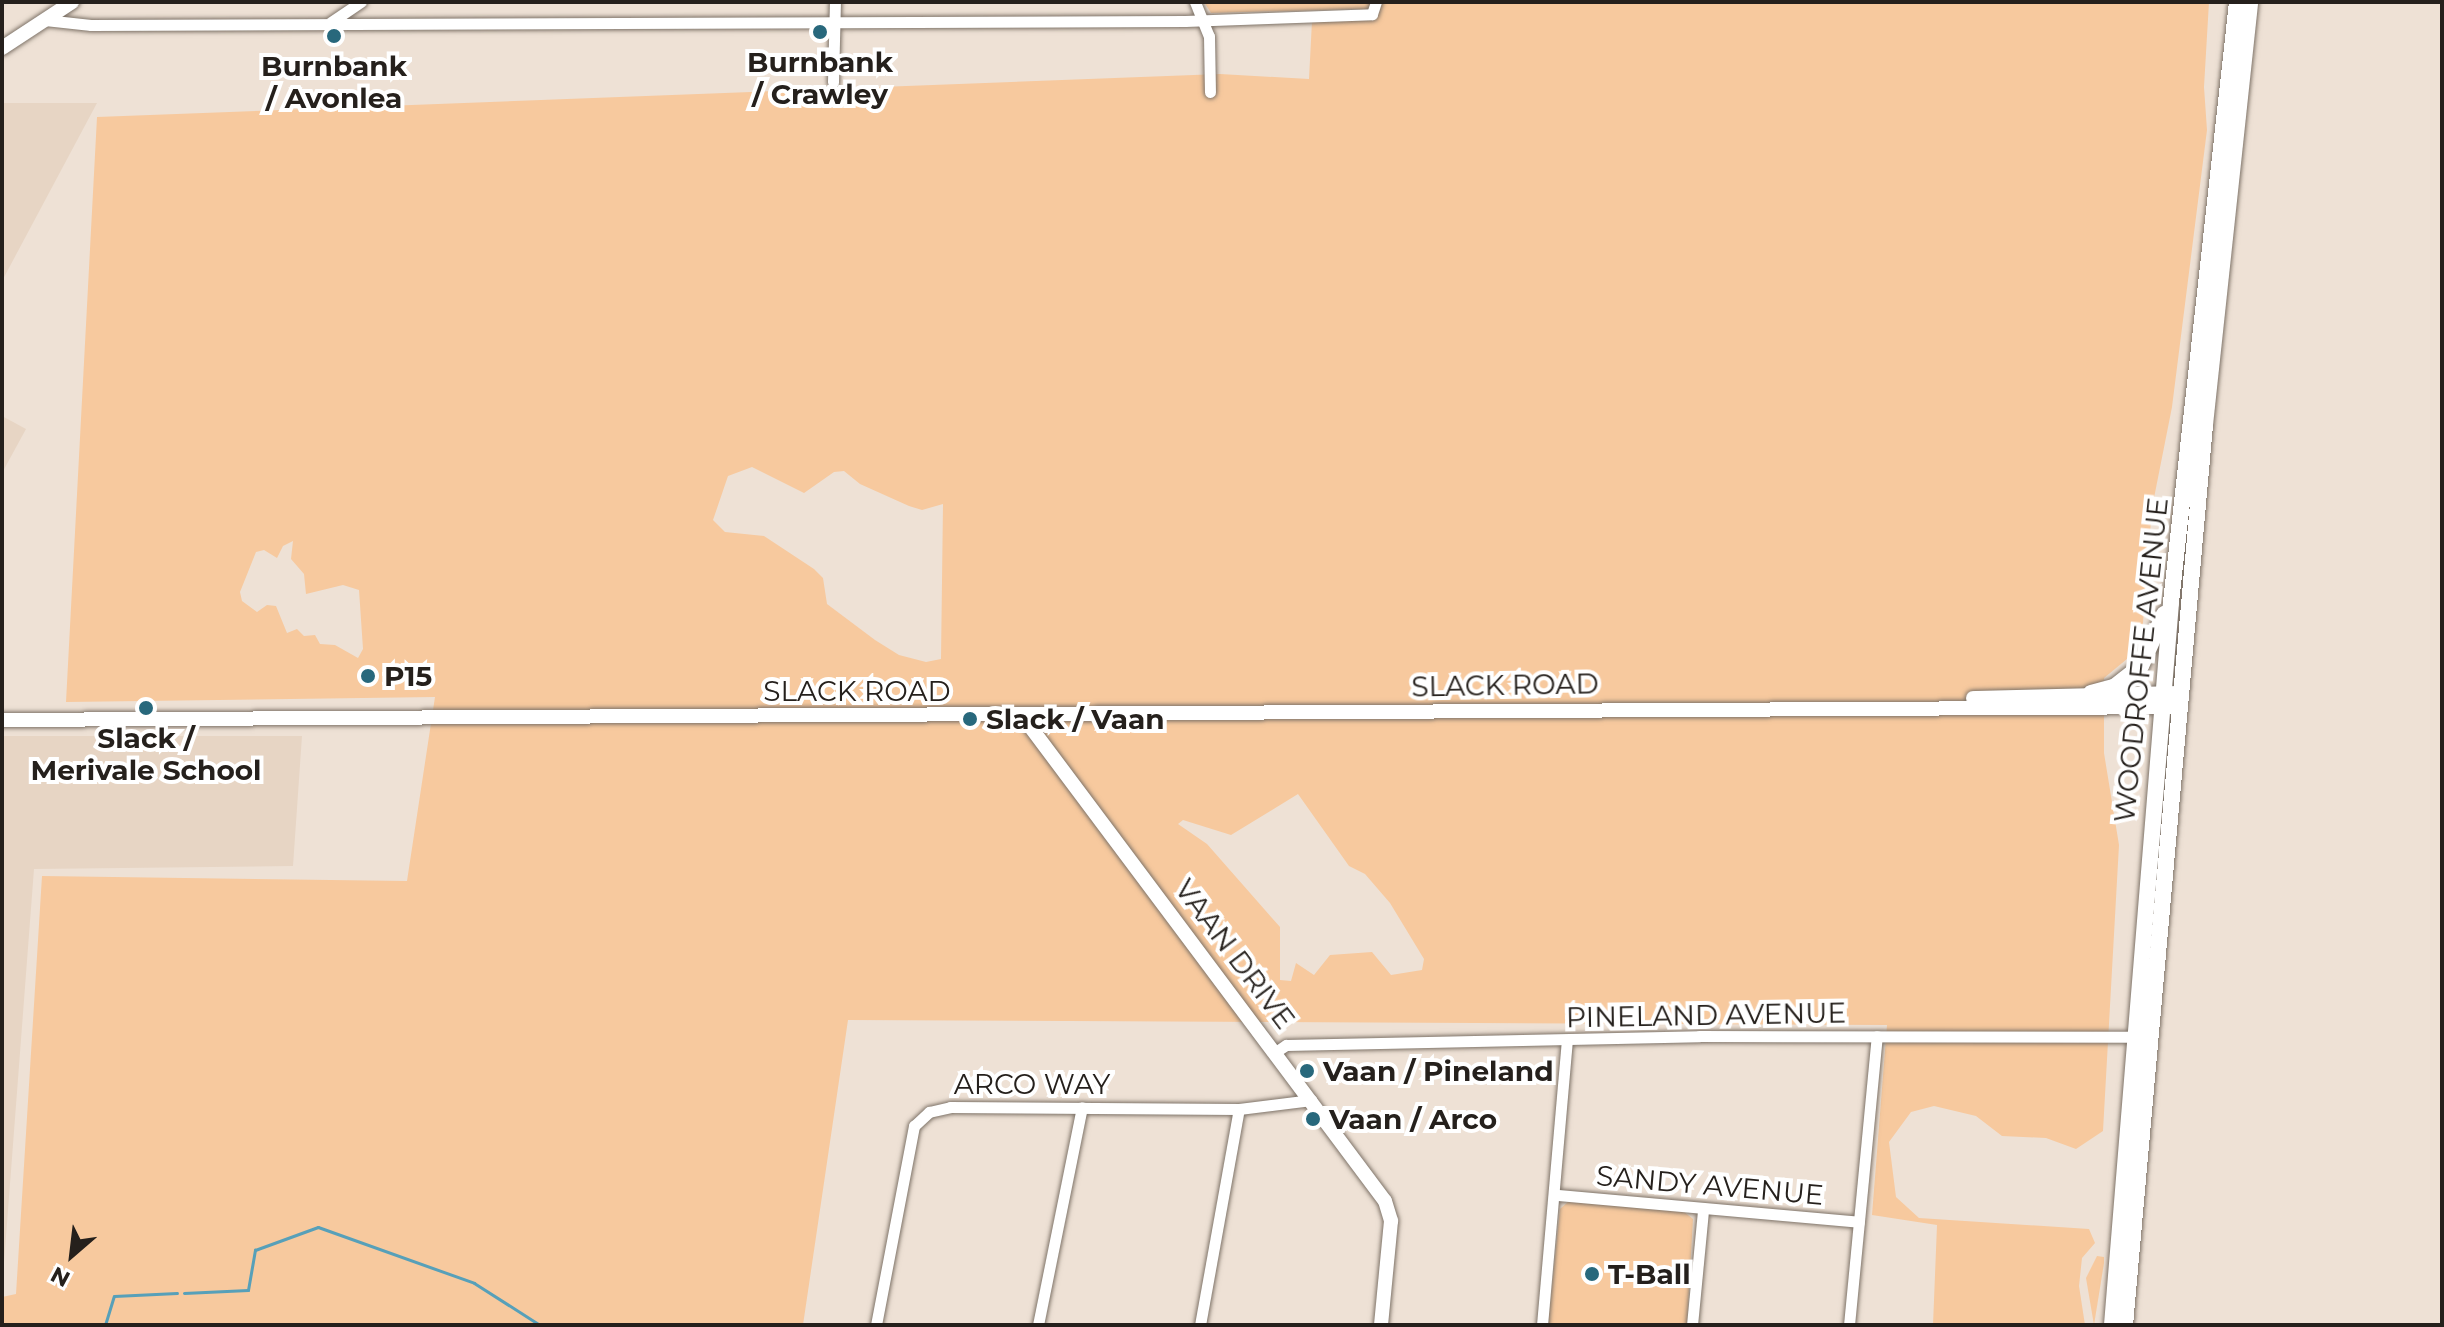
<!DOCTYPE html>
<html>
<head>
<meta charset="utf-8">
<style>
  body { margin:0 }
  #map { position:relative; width:2444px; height:1327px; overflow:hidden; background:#eee1d5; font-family:Montserrat,sans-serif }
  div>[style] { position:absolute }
  .built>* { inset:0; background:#e7d5c4 }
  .green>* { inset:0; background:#f7c99e }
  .stream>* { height:3px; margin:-1.5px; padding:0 1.5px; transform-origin:1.5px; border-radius:1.5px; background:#57a0b9 }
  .roads { filter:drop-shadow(0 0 2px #7e7368) drop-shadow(0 0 2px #7e7368) }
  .minor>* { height:11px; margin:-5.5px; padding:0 5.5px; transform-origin:5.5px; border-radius:5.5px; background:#fff }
  .tertiary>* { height:14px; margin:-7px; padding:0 7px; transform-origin:7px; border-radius:7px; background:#fff }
  .secondary>* { height:16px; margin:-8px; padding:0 8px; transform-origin:8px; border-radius:8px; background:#fff }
  .dots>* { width:22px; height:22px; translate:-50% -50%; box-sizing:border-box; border:4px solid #fff; border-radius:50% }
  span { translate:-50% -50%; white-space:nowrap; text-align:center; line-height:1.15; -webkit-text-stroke:8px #fff; paint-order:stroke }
  .poi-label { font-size:28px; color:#25201c; font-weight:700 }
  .left { translate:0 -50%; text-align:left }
  .street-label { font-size:28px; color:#25201c }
  .frame { position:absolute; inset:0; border:4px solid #25201c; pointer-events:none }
  .north { position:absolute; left:32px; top:1215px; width:80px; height:80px; -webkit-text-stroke:6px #fff; paint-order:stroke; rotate:208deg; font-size:22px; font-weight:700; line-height:32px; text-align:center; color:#25201c }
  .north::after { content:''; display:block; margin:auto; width:28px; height:36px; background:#25201c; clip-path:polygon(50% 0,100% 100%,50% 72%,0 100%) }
</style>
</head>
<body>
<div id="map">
  <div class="built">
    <div style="clip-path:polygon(2px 103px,97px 103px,2px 281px)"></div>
    <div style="clip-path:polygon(2px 416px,26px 429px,2px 473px)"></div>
    <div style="clip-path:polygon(2px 736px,302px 736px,293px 866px,34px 869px,2px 1289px)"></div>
  </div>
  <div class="green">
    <div style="clip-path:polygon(evenodd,1204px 2px,2209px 2px,2204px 87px,2207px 130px,2172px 407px,2152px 508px,2142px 635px,2133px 654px,2104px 678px,2104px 753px,2119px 845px,2103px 1131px,2076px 1149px,2046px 1138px,2002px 1136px,1976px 1116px,1934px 1106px,1911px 1112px,1889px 1142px,1896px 1197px,1919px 1218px,2089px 1229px,2095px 1243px,2082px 1258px,2079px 1286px,2085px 1325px,1933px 1325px,1937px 1225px,1872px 1215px,1887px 1025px,848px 1020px,803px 1325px,2px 1325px,2px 1297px,16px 1294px,42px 876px,407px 881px,435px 697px,66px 702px,97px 117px,1220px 74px,1309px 79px,1312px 21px,1360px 9px,1211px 13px,1204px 2px,752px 467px,804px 493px,834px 472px,844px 471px,860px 484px,909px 506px,922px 510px,943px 504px,941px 659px,926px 662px,899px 655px,875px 640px,827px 604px,823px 578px,814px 569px,764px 536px,725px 532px,713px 520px,728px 476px,752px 467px,1204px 2px,293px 541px,291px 559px,304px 574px,306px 594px,343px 585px,359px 590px,363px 649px,358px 658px,335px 645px,320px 644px,315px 635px,304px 636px,297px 629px,287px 633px,276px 606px,267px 605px,257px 612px,242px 601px,240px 592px,256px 552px,264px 550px,277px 558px,283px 546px,293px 541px,1204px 2px,1298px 794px,1349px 866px,1365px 874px,1390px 903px,1424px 959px,1422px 970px,1391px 975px,1372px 952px,1330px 955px,1314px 975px,1296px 963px,1291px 981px,1280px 980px,1280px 927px,1207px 844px,1178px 824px,1183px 820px,1231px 835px,1298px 794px)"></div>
    <div style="clip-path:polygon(1569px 1201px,1683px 1211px,1693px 1219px,1687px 1325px,1548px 1325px,1560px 1209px)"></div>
    <div style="clip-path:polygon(2097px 1256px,2104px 1257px,2104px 1263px,2094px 1325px,2086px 1278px)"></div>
  </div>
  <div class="stream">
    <div style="left:184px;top:1293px;width:64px;rotate:-2.7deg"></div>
    <div style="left:248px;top:1290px;width:41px;rotate:-80.1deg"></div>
    <div style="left:255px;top:1250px;width:67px;rotate:-20.1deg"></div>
    <div style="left:318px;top:1227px;width:166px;rotate:19.7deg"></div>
    <div style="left:474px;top:1283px;width:78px;rotate:32.5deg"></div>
    <div style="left:105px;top:1325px;width:30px;rotate:-73deg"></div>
    <div style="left:114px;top:1296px;width:63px;rotate:-2.7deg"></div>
  </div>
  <div class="roads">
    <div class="minor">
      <div style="left:1195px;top:2px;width:37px;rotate:68deg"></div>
      <div style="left:1209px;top:36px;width:56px;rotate:89deg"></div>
      <div style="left:45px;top:20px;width:46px;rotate:6.2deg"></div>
      <div style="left:91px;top:25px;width:1094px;rotate:-0.21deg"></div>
      <div style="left:1185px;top:21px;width:187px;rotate:-2.1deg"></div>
      <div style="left:1372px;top:14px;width:13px;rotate:-72deg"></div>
      <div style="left:331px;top:22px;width:36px;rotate:-34deg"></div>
      <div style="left:833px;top:82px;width:80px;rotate:-88.6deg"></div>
      <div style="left:1277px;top:1051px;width:11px;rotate:-34deg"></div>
      <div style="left:1286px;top:1045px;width:413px;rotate:-1.2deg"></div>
      <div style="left:1699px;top:1036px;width:439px;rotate:0.1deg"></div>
      <div style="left:1558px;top:1195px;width:302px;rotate:5.1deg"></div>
      <div style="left:876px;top:1325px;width:203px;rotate:-79.2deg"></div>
      <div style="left:914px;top:1126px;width:21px;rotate:-43deg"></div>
      <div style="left:929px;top:1112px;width:22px;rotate:-13deg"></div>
      <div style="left:950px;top:1107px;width:289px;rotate:0.4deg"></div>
      <div style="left:1239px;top:1109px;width:73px;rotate:-7.1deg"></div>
      <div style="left:1038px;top:1325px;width:222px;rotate:-78.6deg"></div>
      <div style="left:1200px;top:1325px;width:219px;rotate:-79.8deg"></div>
      <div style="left:1542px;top:1325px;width:284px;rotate:-85deg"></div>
      <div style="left:1692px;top:1325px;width:116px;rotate:-84.5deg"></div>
      <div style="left:1849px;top:1325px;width:290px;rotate:-84.5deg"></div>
    </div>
    <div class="tertiary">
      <div style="left:2px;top:48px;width:84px;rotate:-33.3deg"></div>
      <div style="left:1973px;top:698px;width:208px;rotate:-1.4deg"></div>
      <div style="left:1023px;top:717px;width:604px;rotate:53.21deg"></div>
      <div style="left:1385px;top:1201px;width:21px;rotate:73deg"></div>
      <div style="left:1391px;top:1221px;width:104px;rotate:95.5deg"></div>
      <div style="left:2px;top:720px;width:2171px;rotate:-0.34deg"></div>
    </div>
    <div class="secondary">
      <div style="left:2091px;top:693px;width:24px;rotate:-15deg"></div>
      <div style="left:2114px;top:687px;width:34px;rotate:-38deg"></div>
      <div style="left:2141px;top:666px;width:57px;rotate:-66.1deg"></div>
      <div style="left:2112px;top:1325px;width:725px;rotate:-85.33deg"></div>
      <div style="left:2171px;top:602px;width:604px;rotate:-83.72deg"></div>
      <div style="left:2125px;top:1325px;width:904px;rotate:-84.92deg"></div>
      <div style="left:2205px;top:425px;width:425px;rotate:-83.9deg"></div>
    </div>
  </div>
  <div class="dots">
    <div style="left:820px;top:32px;background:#28687c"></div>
    <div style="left:334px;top:36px;background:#28687c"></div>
    <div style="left:368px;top:676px;background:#28687c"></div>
    <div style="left:146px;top:708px;background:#28687c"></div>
    <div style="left:970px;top:719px;background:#28687c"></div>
    <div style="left:1307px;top:1071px;background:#28687c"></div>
    <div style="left:1313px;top:1119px;background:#28687c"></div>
    <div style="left:1592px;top:1274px;background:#28687c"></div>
  </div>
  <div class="poi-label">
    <span style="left:820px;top:78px">Burnbank<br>/ Crawley</span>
    <span style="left:334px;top:82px">Burnbank<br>/ Avonlea</span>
    <span class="left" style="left:384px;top:676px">P15</span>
    <span class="left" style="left:986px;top:719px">Slack / Vaan</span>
    <span style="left:146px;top:754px">Slack /<br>Merivale School</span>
    <span class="left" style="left:1323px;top:1071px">Vaan / Pineland</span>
    <span class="left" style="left:1329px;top:1119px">Vaan / Arco</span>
    <span class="left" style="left:1608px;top:1274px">T-Ball</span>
  </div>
  <div class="street-label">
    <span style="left:2141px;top:660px;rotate:-84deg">WOODROFFE AVENUE</span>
    <span style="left:1505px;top:685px;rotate:-1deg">SLACK ROAD</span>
    <span style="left:857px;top:691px">SLACK ROAD</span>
    <span style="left:1235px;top:954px;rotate:53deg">VAAN DRIVE</span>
    <span style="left:1706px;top:1015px;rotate:-1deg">PINELAND AVENUE</span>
    <span style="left:1032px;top:1084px">ARCO WAY</span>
    <span style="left:1710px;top:1185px;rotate:5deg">SANDY AVENUE</span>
  </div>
  <div class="frame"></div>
  <div class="north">N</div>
</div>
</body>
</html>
